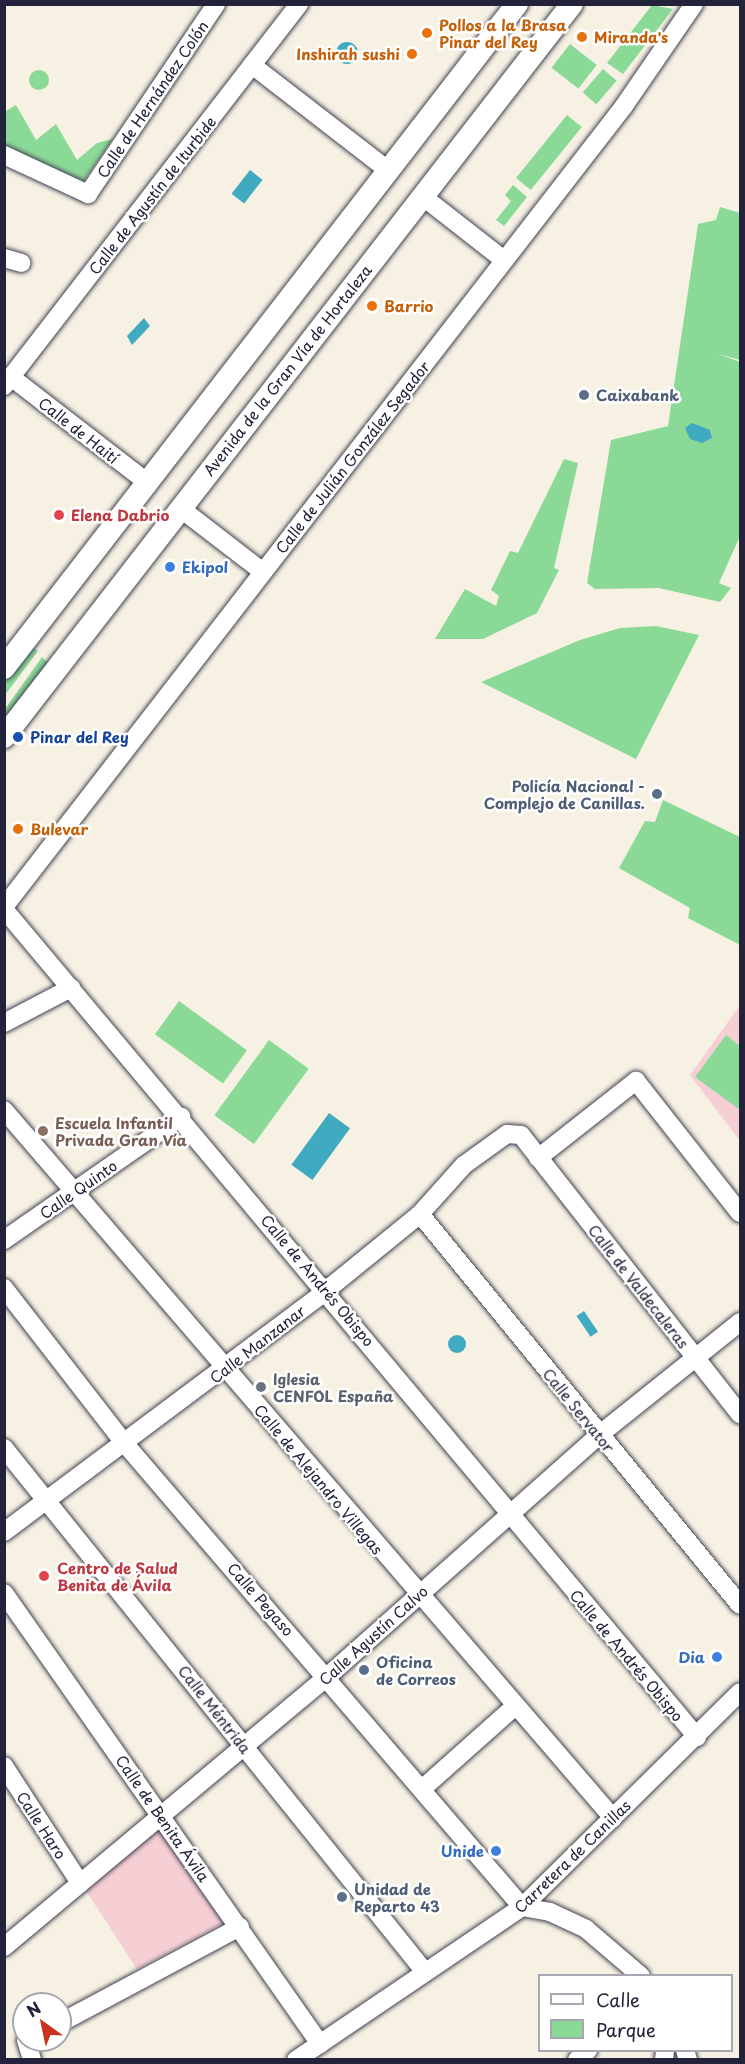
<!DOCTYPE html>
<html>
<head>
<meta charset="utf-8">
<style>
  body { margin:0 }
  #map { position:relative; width:745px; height:2064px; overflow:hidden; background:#f6f1e2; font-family:"Playpen Sans",sans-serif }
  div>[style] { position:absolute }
  .built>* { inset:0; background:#f6cfd5 }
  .green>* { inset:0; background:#8bd997; transform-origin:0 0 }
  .round { border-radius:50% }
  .water>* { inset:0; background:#40aac0; transform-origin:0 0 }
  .roads { filter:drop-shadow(0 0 2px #424154) drop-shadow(0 0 2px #424154) }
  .minor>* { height:18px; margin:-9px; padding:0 9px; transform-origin:9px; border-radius:9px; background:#fff }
  .major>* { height:22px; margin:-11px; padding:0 11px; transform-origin:11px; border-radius:11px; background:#fff }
  .dots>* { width:16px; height:16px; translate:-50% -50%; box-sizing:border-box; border:3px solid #fff; border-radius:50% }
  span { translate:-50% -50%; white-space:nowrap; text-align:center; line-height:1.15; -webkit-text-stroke:5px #fff; paint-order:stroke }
  .food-label { font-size:15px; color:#c56008; font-weight:700 }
  .left { translate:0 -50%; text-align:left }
  .right { translate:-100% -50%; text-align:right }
  .street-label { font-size:15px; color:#22223b }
  .service-label { font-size:15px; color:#4e5e75; font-weight:700 }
  .health-label { font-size:15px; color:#be3a42; font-weight:700 }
  .shop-label { font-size:15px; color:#366cbe; font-weight:700 }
  .transit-label { font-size:15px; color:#164399; font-weight:700 }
  .education-label { font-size:15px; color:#785e54; font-weight:700 }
  .worship-label { font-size:15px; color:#5b616d; font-weight:700 }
  .frame { position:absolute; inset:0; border:6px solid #22223b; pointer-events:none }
  .legend { position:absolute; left:538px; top:1974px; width:195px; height:78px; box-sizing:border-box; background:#fff; border:2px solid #a7a7b1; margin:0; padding:8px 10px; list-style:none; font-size:18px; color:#22223b }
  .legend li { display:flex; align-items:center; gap:12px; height:30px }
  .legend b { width:30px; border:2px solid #a7a7b1 }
  .north { position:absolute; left:12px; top:1992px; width:60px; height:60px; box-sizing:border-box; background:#fff; border:2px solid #a7a7b1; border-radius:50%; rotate:327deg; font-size:16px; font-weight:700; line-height:24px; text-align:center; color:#22223b }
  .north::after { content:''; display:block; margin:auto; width:21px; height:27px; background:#c8321e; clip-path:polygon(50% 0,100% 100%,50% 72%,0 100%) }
</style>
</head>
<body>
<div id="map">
  <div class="built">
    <div style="clip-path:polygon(740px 1005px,740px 1141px,690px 1075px)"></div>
    <div style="clip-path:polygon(159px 1828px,225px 1922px,137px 1969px,86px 1891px)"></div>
  </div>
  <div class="green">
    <div style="clip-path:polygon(652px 5px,673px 9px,623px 74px,607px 63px)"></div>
    <div style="left:570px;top:44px;width:34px;height:30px;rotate:38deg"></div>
    <div style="left:603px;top:69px;width:18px;height:31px;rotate:41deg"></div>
    <div class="round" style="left:29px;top:70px;width:20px;height:20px"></div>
    <div style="clip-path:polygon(16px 105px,36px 140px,56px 124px,77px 160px,97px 143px,113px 139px,82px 183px,5px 149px,6px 111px)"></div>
    <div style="left:567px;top:115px;width:19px;height:81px;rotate:39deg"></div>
    <div style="clip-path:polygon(513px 185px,527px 197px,504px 226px,496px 220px,511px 201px,505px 195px)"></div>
    <div style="clip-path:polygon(720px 207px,740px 213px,740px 360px,718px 354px,740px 362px,740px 536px,719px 583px,731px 588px,720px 602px,659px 588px,595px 589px,587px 583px,611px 440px,668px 426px,698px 224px,716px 220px)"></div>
    <div style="clip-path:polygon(564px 459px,578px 463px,554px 568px,559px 570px,537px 613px,483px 639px,435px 639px,465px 589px,496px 606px,499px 596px,491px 590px,510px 551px,518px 553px)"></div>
    <div style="clip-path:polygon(656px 626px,699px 635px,636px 759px,481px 682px,580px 640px,620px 628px)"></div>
    <div style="clip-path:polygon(31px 646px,38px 651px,5px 695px,4px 681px)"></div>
    <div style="clip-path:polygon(42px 657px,49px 664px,5px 722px,5px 709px)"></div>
    <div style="clip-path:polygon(663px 800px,740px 837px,740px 945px,688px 918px,690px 908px,619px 868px,645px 821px,655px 822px)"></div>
    <div style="left:179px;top:1001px;width:84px;height:41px;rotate:36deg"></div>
    <div style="clip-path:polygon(726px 1035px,740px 1046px,740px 1110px,695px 1077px)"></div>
    <div style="left:269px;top:1040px;width:49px;height:93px;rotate:36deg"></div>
  </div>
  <div class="water">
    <div class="round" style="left:336px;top:42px;width:22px;height:22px"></div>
    <div style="left:250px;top:170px;width:16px;height:30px;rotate:38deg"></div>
    <div style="clip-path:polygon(144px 318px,150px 326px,132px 345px,127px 336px)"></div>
    <div style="clip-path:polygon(692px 423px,710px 430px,712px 438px,702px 443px,690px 439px,685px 428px)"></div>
    <div style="left:329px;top:1113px;width:26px;height:64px;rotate:36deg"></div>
    <div style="left:584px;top:1311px;width:25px;height:9px;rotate:56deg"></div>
    <div class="round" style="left:448px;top:1335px;width:18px;height:18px"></div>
  </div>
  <div class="roads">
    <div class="minor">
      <div style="left:252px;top:65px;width:173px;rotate:37.7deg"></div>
      <div style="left:4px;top:155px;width:93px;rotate:24.9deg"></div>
      <div style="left:88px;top:194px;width:229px;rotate:-56deg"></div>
      <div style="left:422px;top:196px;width:104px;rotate:38deg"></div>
      <div style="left:4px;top:258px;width:18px;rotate:16deg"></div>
      <div style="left:11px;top:377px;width:173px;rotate:37.7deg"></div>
      <div style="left:4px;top:386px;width:483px;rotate:-52.3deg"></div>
      <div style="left:180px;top:508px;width:105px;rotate:37.6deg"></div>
      <div style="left:4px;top:907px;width:1013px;rotate:-52.26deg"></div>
      <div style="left:624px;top:106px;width:124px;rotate:-55.5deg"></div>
      <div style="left:4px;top:909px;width:1080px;rotate:50.07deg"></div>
      <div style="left:4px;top:1023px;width:76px;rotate:-27.6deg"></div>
      <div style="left:4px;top:1110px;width:934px;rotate:49.3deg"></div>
      <div style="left:538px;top:1158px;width:125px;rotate:-38.2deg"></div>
      <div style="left:636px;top:1081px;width:168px;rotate:51.8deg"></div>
      <div style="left:420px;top:1214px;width:505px;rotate:50.7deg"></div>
      <div style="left:4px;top:1240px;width:216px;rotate:-34.8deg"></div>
      <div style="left:4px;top:1288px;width:199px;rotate:52.2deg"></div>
      <div style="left:126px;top:1445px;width:608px;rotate:49.4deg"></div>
      <div style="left:522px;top:1907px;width:28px;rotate:10deg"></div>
      <div style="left:550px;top:1912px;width:40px;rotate:25deg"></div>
      <div style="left:586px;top:1929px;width:72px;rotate:40.5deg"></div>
      <div style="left:4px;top:1448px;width:672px;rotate:51.22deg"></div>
      <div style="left:4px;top:1532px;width:392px;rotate:-36.8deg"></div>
      <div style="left:318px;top:1297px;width:132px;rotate:-39.1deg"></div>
      <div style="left:420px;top:1214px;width:66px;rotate:-48.1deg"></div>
      <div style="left:464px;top:1165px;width:53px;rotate:-35.8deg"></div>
      <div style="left:507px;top:1134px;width:14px;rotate:4deg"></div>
      <div style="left:521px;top:1135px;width:355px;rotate:51.9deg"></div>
      <div style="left:4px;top:1593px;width:551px;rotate:54.98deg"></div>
      <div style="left:4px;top:1766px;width:140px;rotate:57deg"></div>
      <div style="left:422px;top:1789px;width:123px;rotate:-41.7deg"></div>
      <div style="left:4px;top:1947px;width:424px;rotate:-39.9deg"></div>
      <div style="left:329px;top:1675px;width:361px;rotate:-41.6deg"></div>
      <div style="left:599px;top:1435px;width:181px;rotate:-38.7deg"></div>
      <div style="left:60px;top:2023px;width:204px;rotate:-28.1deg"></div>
      <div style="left:26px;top:2040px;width:21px;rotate:73deg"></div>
      <div style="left:685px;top:2050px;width:10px;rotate:73deg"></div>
      <div style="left:296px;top:2060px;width:273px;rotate:-34.1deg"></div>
      <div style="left:522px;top:1907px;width:306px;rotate:-44.6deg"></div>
      <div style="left:577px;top:2060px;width:15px;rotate:-42deg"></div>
      <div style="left:664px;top:2060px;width:10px;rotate:-84deg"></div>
    </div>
    <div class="major">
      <div style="left:4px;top:668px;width:839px;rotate:-52.31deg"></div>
      <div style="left:4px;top:737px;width:927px;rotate:-52.23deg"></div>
    </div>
  </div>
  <div class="dots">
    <div style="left:427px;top:33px;background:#e8710a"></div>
    <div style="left:582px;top:37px;background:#e8710a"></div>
    <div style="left:412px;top:54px;background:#e8710a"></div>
    <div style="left:372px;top:306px;background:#e8710a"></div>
    <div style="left:584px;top:395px;background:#5c6f8a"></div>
    <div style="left:59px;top:515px;background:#e0444e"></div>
    <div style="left:170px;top:567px;background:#3f7fe0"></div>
    <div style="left:18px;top:737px;background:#1a4fb4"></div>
    <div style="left:657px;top:794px;background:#5c6f8a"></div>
    <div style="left:18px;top:829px;background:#e8710a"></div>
    <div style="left:43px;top:1131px;background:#8d6e63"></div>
    <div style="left:261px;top:1387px;background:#6b7280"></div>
    <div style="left:44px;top:1576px;background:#e0444e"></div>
    <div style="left:717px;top:1657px;background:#3f7fe0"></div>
    <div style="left:364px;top:1670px;background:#5c6f8a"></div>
    <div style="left:496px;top:1851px;background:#3f7fe0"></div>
    <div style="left:342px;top:1897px;background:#5c6f8a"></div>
  </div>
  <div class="food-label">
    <span class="left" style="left:439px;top:33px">Pollos a la Brasa<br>Pinar del Rey</span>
    <span class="left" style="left:594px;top:37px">Miranda's</span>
    <span class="right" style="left:400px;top:54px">Inshirah sushi</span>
    <span class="left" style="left:384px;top:306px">Barrio</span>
    <span class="left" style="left:30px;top:829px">Bulevar</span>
  </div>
  <div class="street-label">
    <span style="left:152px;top:99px;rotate:-56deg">Calle de Hernández Colón</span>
    <span style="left:152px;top:195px;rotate:-52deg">Calle de Agustín de Iturbide</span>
    <span style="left:287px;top:370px;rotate:-52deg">Avenida de la Gran Vía de Hortaleza</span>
    <span style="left:79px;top:430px;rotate:38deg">Calle de Haití</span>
    <span style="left:352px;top:457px;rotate:-52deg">Calle de Julián González Segador</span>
    <span style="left:78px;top:1189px;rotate:-35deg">Calle Quinto</span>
    <span style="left:318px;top:1280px;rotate:50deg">Calle de Andrés Obispo</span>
    <span style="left:639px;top:1286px;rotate:52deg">Calle de Valdecaleras</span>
    <span style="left:257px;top:1344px;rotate:-38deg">Calle Manzanar</span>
    <span style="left:579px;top:1410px;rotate:51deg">Calle Servator</span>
    <span style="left:319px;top:1479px;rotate:50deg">Calle de Alejandro Villegas</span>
    <span style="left:261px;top:1599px;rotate:49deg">Calle Pegaso</span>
    <span style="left:373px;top:1635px;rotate:-42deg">Calle Agustín Calvo</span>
    <span style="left:627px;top:1655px;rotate:50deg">Calle de Andrés Obispo</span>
    <span style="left:215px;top:1709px;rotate:52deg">Calle Méntrida</span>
    <span style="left:163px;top:1818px;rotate:55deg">Calle de Benita Ávila</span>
    <span style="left:42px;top:1825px;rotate:57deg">Calle Haro</span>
    <span style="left:572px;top:1856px;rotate:-44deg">Carretera de Canillas</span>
  </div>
  <div class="service-label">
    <span class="left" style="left:596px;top:395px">Caixabank</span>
    <span class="right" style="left:645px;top:794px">Policía Nacional -<br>Complejo de Canillas.</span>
    <span class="left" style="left:376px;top:1670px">Oficina<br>de Correos</span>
    <span class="left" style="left:354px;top:1897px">Unidad de<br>Reparto 43</span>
  </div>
  <div class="health-label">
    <span class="left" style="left:71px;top:515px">Elena Dabrio</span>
    <span class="left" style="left:57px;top:1576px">Centro de Salud<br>Benita de Ávila</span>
  </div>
  <div class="shop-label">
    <span class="left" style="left:182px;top:567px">Ekipol</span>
    <span class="right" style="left:705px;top:1657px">Dia</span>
    <span class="right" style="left:484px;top:1851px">Unide</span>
  </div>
  <div class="transit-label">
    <span class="left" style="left:30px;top:737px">Pinar del Rey</span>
  </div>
  <div class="education-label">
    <span class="left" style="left:55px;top:1131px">Escuela Infantil<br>Privada Gran Vía</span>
  </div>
  <div class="worship-label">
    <span class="left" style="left:273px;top:1387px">Iglesia<br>CENFOL España</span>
  </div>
  <div class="frame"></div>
  <ul class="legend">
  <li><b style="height:8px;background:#fff"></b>Calle</li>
  <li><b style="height:16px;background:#8bd997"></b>Parque</li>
  </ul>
  <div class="north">N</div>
</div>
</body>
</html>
